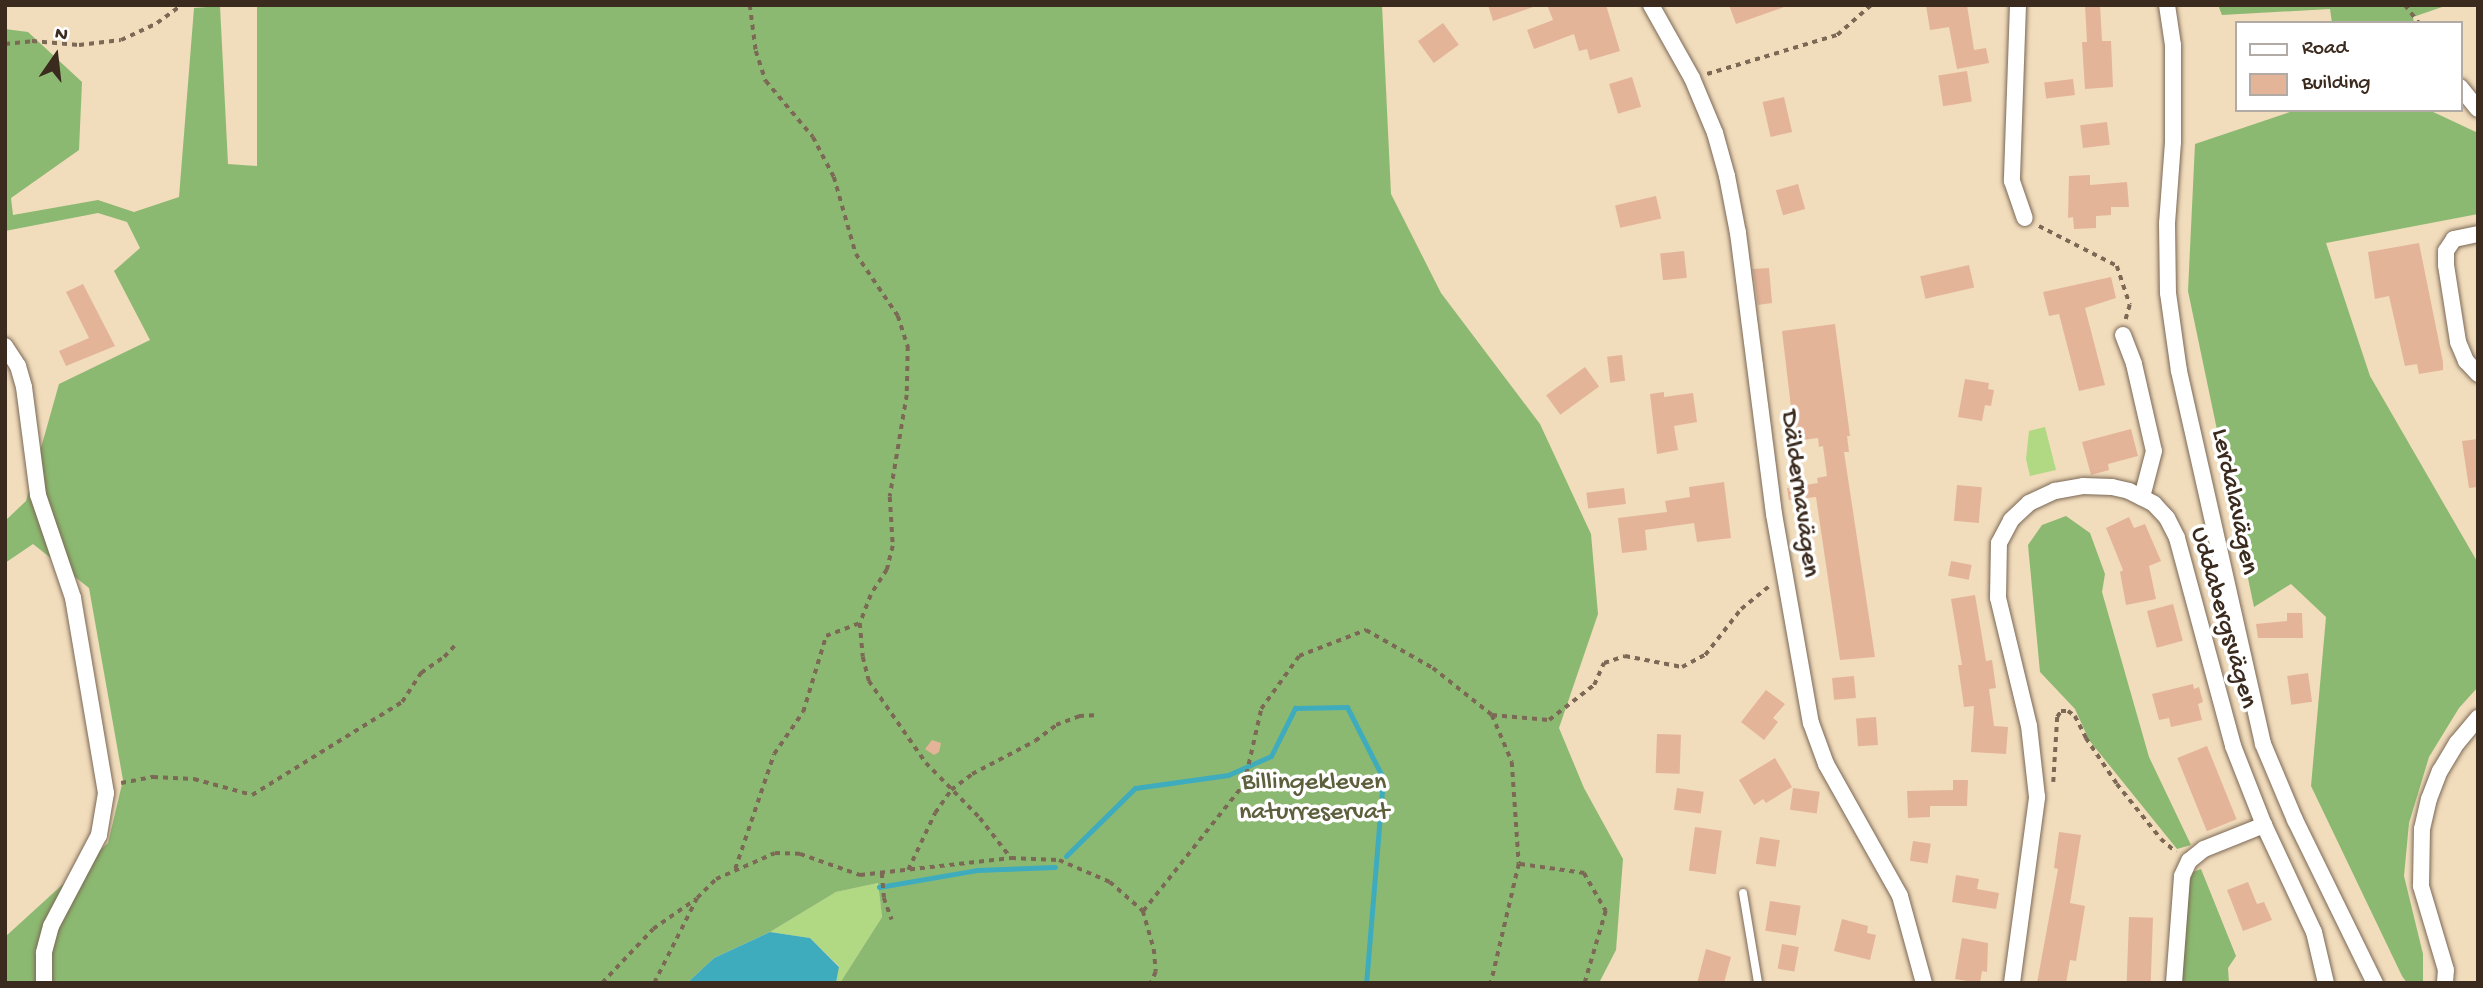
<!DOCTYPE html>
<html>
<head>
<meta charset="utf-8">
<style>
  body { margin:0 }
  #map { position:relative; width:2483px; height:988px; overflow:hidden; background:#f1dcbc; font-family:"Gochi Hand",sans-serif }
  div>[style] { position:absolute }
  .green>* { inset:0; background:#b1d983 }
  .forest>* { inset:0; background:#8cb971 }
  .water>* { inset:0; background:#3facbe }
  .stream>* { height:5px; margin:-2.5px; padding:0 2.5px; transform-origin:2.5px; border-radius:2.5px; background:#3facbe }
  .building>* { inset:0; background:#e4b499; transform-origin:0 0 }
  .path>* { height:3.5px; margin-top:-1.75px; transform-origin:0; background:repeating-linear-gradient(90deg,#7b6855 0 5px,transparent 0 10px) }
  .roads { filter:drop-shadow(0 0 2px #7b6855) drop-shadow(0 0 2px #7b6855) }
  .service>* { height:8px; margin:-4px; padding:0 4px; transform-origin:4px; border-radius:4px; background:#fff }
  .minor>* { height:16px; margin:-8px; padding:0 8px; transform-origin:8px; border-radius:8px; background:#fff }
  span { translate:-50% -50%; white-space:nowrap; text-align:center; line-height:1.15; -webkit-text-stroke:7px #fff; paint-order:stroke }
  .street-label { font-size:26px; color:#3b2a1e }
  .park-label { font-size:26px; color:#5e5f3c }
  .frame { position:absolute; inset:0; border:7px solid #3b2a1e; pointer-events:none }
  .legend { position:absolute; left:2235px; top:21px; width:228px; height:91px; box-sizing:border-box; background:#fff; border:2px solid #b1aaa5; margin:0; padding:9px 12px; list-style:none; font-size:21px; color:#3b2a1e }
  .legend li { display:flex; align-items:center; gap:14px; height:35px }
  .legend b { width:35px; border:2px solid #b1aaa5 }
  .north { position:absolute; left:21px; top:21px; width:70px; height:70px; -webkit-text-stroke:5px #fff; paint-order:stroke; rotate:14deg; font-size:19px; font-weight:700; line-height:28px; text-align:center; color:#3b2a1e }
  .north::after { content:''; display:block; margin:auto; width:24px; height:32px; background:#3b2a1e; clip-path:polygon(50% 0,100% 100%,50% 72%,0 100%) }
</style>
</head>
<body>
<div id="map">
  <div class="green">
    <div style="clip-path:polygon(2045px 427px,2056px 470px,2030px 476px,2026px 459px,2029px 431px)"></div>
    <div style="clip-path:polygon(878px 883px,882px 917px,840px 983px,836px 983px,839px 966px,810px 938px,770px 932px,836px 892px)"></div>
  </div>
  <div class="forest">
    <div style="clip-path:polygon(257px 5px,1382px 5px,1391px 194px,1441px 293px,1540px 424px,1591px 534px,1598px 614px,1559px 728px,1584px 788px,1623px 859px,1616px 950px,1599px 983px,840px 983px,882px 917px,878px 883px,836px 892px,770px 932px,714px 958px,687px 983px,5px 983px,5px 937px,108px 843px,123px 780px,89px 588px,33px 544px,5px 563px,5px 521px,26px 501px,59px 384px,150px 340px,114px 271px,140px 248px,127px 222px,98px 213px,5px 231px,5px 29px,28px 32px,82px 82px,79px 150px,11px 198px,13px 215px,98px 200px,134px 212px,179px 197px,194px 8px,220px 6px,228px 164px,257px 166px)"></div>
    <div style="clip-path:polygon(2218px 5px,2448px 5px,2413px 17px,2414px 23px,2332px 23px,2330px 9px,2222px 15px)"></div>
    <div style="clip-path:polygon(2296px 110px,2429px 110px,2478px 133px,2478px 214px,2326px 243px,2370px 376px,2478px 563px,2478px 687px,2459px 708px,2429px 757px,2409px 823px,2404px 876px,2423px 954px,2423px 983px,2407px 983px,2402px 976px,2311px 786px,2326px 617px,2291px 584px,2254px 607px,2188px 291px,2195px 144px)"></div>
    <div style="clip-path:polygon(2066px 516px,2090px 533px,2105px 574px,2102px 592px,2149px 757px,2191px 845px,2177px 849px,2089px 740px,2075px 709px,2040px 672px,2028px 545px,2042px 525px)"></div>
    <div style="clip-path:polygon(2201px 869px,2236px 956px,2228px 968px,2229px 983px,2182px 983px,2189px 883px,2193px 872px)"></div>
  </div>
  <div class="water">
    <div style="clip-path:polygon(770px 932px,810px 938px,839px 967px,836px 983px,687px 983px,714px 958px)"></div>
  </div>
  <div class="stream">
    <div style="left:1066px;top:856px;width:97px;rotate:-44.6deg"></div>
    <div style="left:1135px;top:788px;width:94px;rotate:-8deg"></div>
    <div style="left:1228px;top:775px;width:47px;rotate:-23.8deg"></div>
    <div style="left:1271px;top:756px;width:54px;rotate:-63.4deg"></div>
    <div style="left:1295px;top:708px;width:52px;rotate:-1.1deg"></div>
    <div style="left:1347px;top:707px;width:80px;rotate:63.1deg"></div>
    <div style="left:1383px;top:778px;width:206px;rotate:94.7deg"></div>
    <div style="left:879px;top:887px;width:99px;rotate:-9.8deg"></div>
    <div style="left:977px;top:870px;width:78px;rotate:-2.2deg"></div>
  </div>
  <div class="building">
    <div style="clip-path:polygon(1488px 5px,1532px 5px,1533px 7px,1493px 21px)"></div>
    <div style="clip-path:polygon(1547px 5px,1606px 5px,1620px 51px,1590px 60px,1587px 49px,1579px 51px,1574px 34px,1534px 49px,1527px 30px,1553px 20px)"></div>
    <div style="clip-path:polygon(1729px 5px,1784px 5px,1784px 7px,1736px 24px)"></div>
    <div style="clip-path:polygon(1926px 5px,1967px 5px,1974px 50px,1986px 48px,1989px 63px,1957px 69px,1949px 27px,1930px 30px)"></div>
    <div style="clip-path:polygon(2085px 5px,2100px 5px,2102px 41px,2111px 41px,2113px 87px,2085px 89px,2082px 42px,2087px 42px)"></div>
    <div style="left:1443px;top:23px;width:27px;height:31px;rotate:54deg"></div>
    <div style="left:1967px;top:71px;width:31px;height:29px;rotate:81deg"></div>
    <div style="left:1632px;top:77px;width:31px;height:24px;rotate:73deg"></div>
    <div style="left:2073px;top:79px;width:16px;height:29px;rotate:83deg"></div>
    <div style="left:1784px;top:97px;width:36px;height:22px;rotate:77deg"></div>
    <div style="left:2107px;top:122px;width:23px;height:27px;rotate:83deg"></div>
    <div style="clip-path:polygon(2090px 175px,2090px 185px,2127px 182px,2129px 207px,2111px 207px,2111px 215px,2096px 216px,2096px 228px,2074px 229px,2073px 217px,2068px 218px,2069px 176px)"></div>
    <div style="left:1798px;top:184px;width:26px;height:23px;rotate:74deg"></div>
    <div style="left:1656px;top:196px;width:23px;height:42px;rotate:77deg"></div>
    <div style="clip-path:polygon(2419px 243px,2443px 362px,2443px 370px,2419px 374px,2417px 364px,2405px 366px,2389px 296px,2375px 299px,2368px 252px)"></div>
    <div style="left:1684px;top:251px;width:27px;height:24px;rotate:84deg"></div>
    <div style="left:1969px;top:265px;width:23px;height:50px;rotate:77deg"></div>
    <div style="clip-path:polygon(1769px 268px,1772px 303px,1758px 305px,1753px 269px)"></div>
    <div style="clip-path:polygon(2111px 277px,2116px 298px,2085px 308px,2105px 385px,2079px 391px,2059px 314px,2049px 316px,2043px 292px)"></div>
    <div style="clip-path:polygon(83px 284px,115px 346px,66px 366px,59px 351px,89px 338px,66px 292px)"></div>
    <div style="clip-path:polygon(1835px 324px,1850px 436px,1847px 436px,1849px 452px,1844px 452px,1875px 657px,1840px 660px,1816px 497px,1789px 500px,1787px 488px,1818px 483px,1817px 478px,1827px 476px,1823px 446px,1819px 447px,1818px 438px,1795px 441px,1782px 331px)"></div>
    <div style="left:1622px;top:355px;width:26px;height:15px;rotate:83deg"></div>
    <div style="left:1585px;top:367px;width:24px;height:48px;rotate:54deg"></div>
    <div style="clip-path:polygon(1965px 379px,1989px 383px,1988px 389px,1994px 390px,1991px 406px,1985px 405px,1982px 421px,1958px 417px)"></div>
    <div style="clip-path:polygon(1664px 392px,1664px 397px,1693px 393px,1697px 422px,1674px 426px,1678px 450px,1657px 454px,1650px 394px)"></div>
    <div style="clip-path:polygon(2131px 429px,2138px 456px,2108px 464px,2109px 470px,2091px 475px,2082px 442px)"></div>
    <div style="clip-path:polygon(2478px 439px,2478px 487px,2469px 488px,2462px 441px)"></div>
    <div style="clip-path:polygon(1724px 482px,1731px 538px,1697px 542px,1694px 523px,1645px 530px,1647px 550px,1622px 553px,1618px 518px,1667px 512px,1665px 501px,1690px 497px,1689px 487px)"></div>
    <div style="left:1957px;top:485px;width:25px;height:36px;rotate:5deg"></div>
    <div style="left:1624px;top:488px;width:16px;height:38px;rotate:83deg"></div>
    <div style="clip-path:polygon(2129px 517px,2134px 528px,2145px 524px,2161px 561px,2149px 566px,2156px 599px,2126px 605px,2120px 572px,2123px 570px,2106px 528px)"></div>
    <div style="left:1951px;top:561px;width:21px;height:15px;rotate:11deg"></div>
    <div style="clip-path:polygon(1975px 595px,1986px 661px,1992px 660px,1996px 688px,1989px 689px,1994px 726px,2008px 727px,2006px 754px,1971px 752px,1974px 706px,1964px 707px,1958px 665px,1962px 665px,1951px 599px)"></div>
    <div style="left:2173px;top:604px;width:38px;height:27px;rotate:75deg"></div>
    <div style="clip-path:polygon(2287px 613px,2302px 613px,2303px 638px,2258px 638px,2256px 624px,2287px 621px)"></div>
    <div style="left:2308px;top:673px;width:29px;height:21px;rotate:82deg"></div>
    <div style="left:1854px;top:676px;width:22px;height:22px;rotate:85deg"></div>
    <div style="clip-path:polygon(2193px 684px,2194px 689px,2199px 687px,2203px 702px,2198px 704px,2202px 720px,2171px 727px,2169px 718px,2159px 720px,2152px 694px)"></div>
    <div style="clip-path:polygon(1766px 690px,1785px 704px,1773px 718px,1778px 722px,1764px 740px,1741px 722px)"></div>
    <div style="left:1876px;top:717px;width:28px;height:20px;rotate:86deg"></div>
    <div style="left:1657px;top:734px;width:24px;height:39px;rotate:2deg"></div>
    <div style="clip-path:polygon(932px 740px,941px 743px,939px 752px,934px 755px,925px 749px)"></div>
    <div style="left:2207px;top:746px;width:79px;height:32px;rotate:68deg"></div>
    <div style="clip-path:polygon(1775px 758px,1792px 787px,1766px 803px,1763px 799px,1754px 805px,1739px 780px)"></div>
    <div style="clip-path:polygon(1953px 780px,1968px 780px,1967px 806px,1930px 806px,1930px 817px,1908px 818px,1907px 791px,1953px 790px)"></div>
    <div style="left:1677px;top:788px;width:27px;height:22px;rotate:8deg"></div>
    <div style="left:1793px;top:788px;width:27px;height:22px;rotate:8deg"></div>
    <div style="left:1695px;top:827px;width:27px;height:44px;rotate:8deg"></div>
    <div style="clip-path:polygon(2059px 832px,2081px 835px,2070px 903px,2085px 906px,2076px 961px,2070px 960px,2066px 983px,2037px 983px,2058px 869px,2054px 868px)"></div>
    <div style="left:1760px;top:837px;width:20px;height:27px;rotate:9deg"></div>
    <div style="left:1913px;top:841px;width:18px;height:20px;rotate:9deg"></div>
    <div style="clip-path:polygon(1956px 875px,1979px 879px,1977px 889px,1999px 893px,1996px 909px,1952px 902px)"></div>
    <div style="clip-path:polygon(2248px 882px,2257px 904px,2264px 902px,2272px 920px,2243px 931px,2227px 890px)"></div>
    <div style="left:1770px;top:901px;width:31px;height:30px;rotate:9deg"></div>
    <div style="left:2129px;top:917px;width:24px;height:66px;rotate:2deg"></div>
    <div style="clip-path:polygon(1842px 919px,1868px 926px,1867px 933px,1876px 935px,1870px 960px,1834px 951px)"></div>
    <div style="clip-path:polygon(1962px 938px,1988px 943px,1987px 972px,1982px 971px,1980px 983px,1955px 979px)"></div>
    <div style="left:1782px;top:944px;width:17px;height:25px;rotate:10deg"></div>
    <div style="clip-path:polygon(1706px 949px,1731px 957px,1724px 983px,1697px 983px)"></div>
  </div>
  <div class="path">
    <div style="left:750px;top:5px;width:46px;rotate:82.6deg"></div>
    <div style="left:756px;top:51px;width:32px;rotate:72deg"></div>
    <div style="left:766px;top:81px;width:73px;rotate:50deg"></div>
    <div style="left:813px;top:137px;width:45px;rotate:62.3deg"></div>
    <div style="left:834px;top:177px;width:80px;rotate:74.1deg"></div>
    <div style="left:856px;top:254px;width:75px;rotate:55.9deg"></div>
    <div style="left:898px;top:316px;width:32px;rotate:72deg"></div>
    <div style="left:908px;top:346px;width:49px;rotate:91.2deg"></div>
    <div style="left:907px;top:395px;width:103px;rotate:99.5deg"></div>
    <div style="left:890px;top:497px;width:49px;rotate:86.5deg"></div>
    <div style="left:893px;top:546px;width:25px;rotate:104deg"></div>
    <div style="left:887px;top:570px;width:30px;rotate:123deg"></div>
    <div style="left:871px;top:595px;width:30px;rotate:111deg"></div>
    <div style="left:860px;top:623px;width:34px;rotate:85deg"></div>
    <div style="left:863px;top:657px;width:25px;rotate:76deg"></div>
    <div style="left:869px;top:681px;width:100px;rotate:55.2deg"></div>
    <div style="left:926px;top:763px;width:77px;rotate:45.5deg"></div>
    <div style="left:980px;top:818px;width:51px;rotate:52.2deg"></div>
    <div style="left:2405px;top:5px;width:23px;rotate:52deg"></div>
    <div style="left:5px;top:44px;width:27px;rotate:-6deg"></div>
    <div style="left:32px;top:41px;width:47px;rotate:4.9deg"></div>
    <div style="left:79px;top:45px;width:42px;rotate:-6.8deg"></div>
    <div style="left:121px;top:40px;width:40px;rotate:-25deg"></div>
    <div style="left:157px;top:23px;width:31px;rotate:-36deg"></div>
    <div style="left:1707px;top:74px;width:136px;rotate:-16.7deg"></div>
    <div style="left:1837px;top:35px;width:45px;rotate:-41.4deg"></div>
    <div style="left:2039px;top:226px;width:88px;rotate:27.1deg"></div>
    <div style="left:2117px;top:266px;width:41px;rotate:71.6deg"></div>
    <div style="left:2130px;top:305px;width:15px;rotate:106deg"></div>
    <div style="left:1492px;top:715px;width:57px;rotate:5deg"></div>
    <div style="left:1549px;top:720px;width:57px;rotate:-37.9deg"></div>
    <div style="left:1594px;top:685px;width:24px;rotate:-66deg"></div>
    <div style="left:1604px;top:663px;width:22px;rotate:-18deg"></div>
    <div style="left:1625px;top:656px;width:58px;rotate:10.9deg"></div>
    <div style="left:1682px;top:667px;width:26px;rotate:-28deg"></div>
    <div style="left:1705px;top:655px;width:58px;rotate:-52deg"></div>
    <div style="left:1741px;top:609px;width:38px;rotate:-39deg"></div>
    <div style="left:2053px;top:782px;width:65px;rotate:-86.5deg"></div>
    <div style="left:2057px;top:717px;width:7px;rotate:-56deg"></div>
    <div style="left:2061px;top:711px;width:7px"></div>
    <div style="left:2068px;top:711px;width:9px;rotate:36deg"></div>
    <div style="left:2075px;top:716px;width:25px;rotate:63deg"></div>
    <div style="left:2086px;top:738px;width:55px;rotate:56deg"></div>
    <div style="left:2117px;top:784px;width:70px;rotate:51.3deg"></div>
    <div style="left:2161px;top:839px;width:20px;rotate:41deg"></div>
    <div style="left:121px;top:783px;width:33px;rotate:-11deg"></div>
    <div style="left:153px;top:777px;width:41px;rotate:2.8deg"></div>
    <div style="left:194px;top:779px;width:60px;rotate:15.4deg"></div>
    <div style="left:252px;top:795px;width:176px;rotate:-31.8deg"></div>
    <div style="left:402px;top:702px;width:35px;rotate:-57deg"></div>
    <div style="left:421px;top:673px;width:28px;rotate:-35deg"></div>
    <div style="left:444px;top:657px;width:18px;rotate:-47deg"></div>
    <div style="left:1520px;top:864px;width:65px;rotate:8deg"></div>
    <div style="left:1584px;top:873px;width:44px;rotate:59.9deg"></div>
    <div style="left:1606px;top:911px;width:75px;rotate:106.3deg"></div>
    <div style="left:735px;top:869px;width:121px;rotate:-71.3deg"></div>
    <div style="left:774px;top:754px;width:51px;rotate:-55.4deg"></div>
    <div style="left:803px;top:712px;width:79px;rotate:-73.2deg"></div>
    <div style="left:826px;top:636px;width:36px;rotate:-21deg"></div>
    <div style="left:908px;top:870px;width:63px;rotate:-64.7deg"></div>
    <div style="left:935px;top:813px;width:28px;rotate:-55deg"></div>
    <div style="left:951px;top:790px;width:26px;rotate:-37deg"></div>
    <div style="left:972px;top:774px;width:71px;rotate:-27.6deg"></div>
    <div style="left:1035px;top:741px;width:26px;rotate:-37deg"></div>
    <div style="left:1056px;top:725px;width:25px;rotate:-21deg"></div>
    <div style="left:1079px;top:716px;width:20px;rotate:-3deg"></div>
    <div style="left:882px;top:873px;width:25px;rotate:85deg"></div>
    <div style="left:884px;top:898px;width:23px;rotate:70deg"></div>
    <div style="left:1143px;top:911px;width:162px;rotate:-51.5deg"></div>
    <div style="left:1244px;top:784px;width:77px;rotate:-77.2deg"></div>
    <div style="left:1261px;top:709px;width:65px;rotate:-54.4deg"></div>
    <div style="left:1299px;top:656px;width:72px;rotate:-21.2deg"></div>
    <div style="left:1366px;top:630px;width:77px;rotate:29.6deg"></div>
    <div style="left:1433px;top:668px;width:75px;rotate:38.5deg"></div>
    <div style="left:1492px;top:715px;width:51px;rotate:66.9deg"></div>
    <div style="left:1512px;top:762px;width:102px;rotate:86.1deg"></div>
    <div style="left:1519px;top:864px;width:122px;rotate:103.2deg"></div>
    <div style="left:602px;top:983px;width:74px;rotate:-46.6deg"></div>
    <div style="left:653px;top:929px;width:52px;rotate:-34.9deg"></div>
    <div style="left:654px;top:983px;width:95px;rotate:-63.2deg"></div>
    <div style="left:697px;top:898px;width:27px;rotate:-45deg"></div>
    <div style="left:716px;top:879px;width:64px;rotate:-23.8deg"></div>
    <div style="left:775px;top:853px;width:25px;rotate:2deg"></div>
    <div style="left:800px;top:854px;width:64px;rotate:19.3deg"></div>
    <div style="left:860px;top:875px;width:152px;rotate:-6.4deg"></div>
    <div style="left:1011px;top:858px;width:48px;rotate:2.4deg"></div>
    <div style="left:1059px;top:860px;width:56px;rotate:23.3deg"></div>
    <div style="left:1110px;top:882px;width:44px;rotate:41.3deg"></div>
    <div style="left:1143px;top:911px;width:40px;rotate:74deg"></div>
    <div style="left:1154px;top:949px;width:23px;rotate:85deg"></div>
    <div style="left:1156px;top:972px;width:12px;rotate:114deg"></div>
  </div>
  <div class="roads">
    <div class="service">
      <div style="left:1743px;top:893px;width:91px;rotate:80.5deg"></div>
    </div>
    <div class="minor">
      <div style="left:1651px;top:5px;width:84px;rotate:60.7deg"></div>
      <div style="left:1692px;top:78px;width:60px;rotate:67.3deg"></div>
      <div style="left:1715px;top:133px;width:45px;rotate:74.4deg"></div>
      <div style="left:1727px;top:176px;width:58px;rotate:79.1deg"></div>
      <div style="left:1738px;top:233px;width:283px;rotate:82.7deg"></div>
      <div style="left:1774px;top:514px;width:212px;rotate:80deg"></div>
      <div style="left:1811px;top:723px;width:44px;rotate:69.9deg"></div>
      <div style="left:1826px;top:764px;width:151px;rotate:60.7deg"></div>
      <div style="left:1900px;top:896px;width:90px;rotate:74.6deg"></div>
      <div style="left:2018px;top:5px;width:176px;rotate:92deg"></div>
      <div style="left:2012px;top:181px;width:39px;rotate:71deg"></div>
      <div style="left:2167px;top:5px;width:40px;rotate:81.5deg"></div>
      <div style="left:2173px;top:45px;width:97px;rotate:90deg"></div>
      <div style="left:2173px;top:142px;width:81px;rotate:94.2deg"></div>
      <div style="left:2167px;top:223px;width:70px;rotate:89.2deg"></div>
      <div style="left:2168px;top:293px;width:79px;rotate:82deg"></div>
      <div style="left:2179px;top:371px;width:382px;rotate:77.3deg"></div>
      <div style="left:2263px;top:744px;width:82px;rotate:67.2deg"></div>
      <div style="left:2295px;top:820px;width:182px;rotate:63.9deg"></div>
      <div style="left:2460px;top:87px;width:28px;rotate:51deg"></div>
      <div style="left:2478px;top:234px;width:25px;rotate:168deg"></div>
      <div style="left:2454px;top:239px;width:14px;rotate:124deg"></div>
      <div style="left:2446px;top:251px;width:14px;rotate:90deg"></div>
      <div style="left:2446px;top:265px;width:78px;rotate:81.1deg"></div>
      <div style="left:2458px;top:342px;width:21px;rotate:67deg"></div>
      <div style="left:2466px;top:361px;width:18px;rotate:47deg"></div>
      <div style="left:2123px;top:335px;width:31px;rotate:69deg"></div>
      <div style="left:2134px;top:364px;width:89px;rotate:77.1deg"></div>
      <div style="left:2154px;top:451px;width:48px;rotate:104.6deg"></div>
      <div style="left:5px;top:346px;width:24px;rotate:57deg"></div>
      <div style="left:18px;top:366px;width:22px;rotate:74deg"></div>
      <div style="left:24px;top:387px;width:109px;rotate:82.6deg"></div>
      <div style="left:38px;top:495px;width:109px;rotate:71.2deg"></div>
      <div style="left:73px;top:598px;width:198px;rotate:80.4deg"></div>
      <div style="left:106px;top:793px;width:43px;rotate:99.5deg"></div>
      <div style="left:99px;top:835px;width:103px;rotate:117.8deg"></div>
      <div style="left:51px;top:926px;width:28px;rotate:105deg"></div>
      <div style="left:44px;top:953px;width:30px;rotate:90deg"></div>
      <div style="left:2012px;top:983px;width:188px;rotate:-82.3deg"></div>
      <div style="left:2037px;top:797px;width:71px;rotate:-96.4deg"></div>
      <div style="left:2029px;top:726px;width:132px;rotate:-103.6deg"></div>
      <div style="left:1998px;top:598px;width:55px;rotate:-89deg"></div>
      <div style="left:1999px;top:543px;width:26px;rotate:-62deg"></div>
      <div style="left:2011px;top:520px;width:25px;rotate:-43deg"></div>
      <div style="left:2029px;top:503px;width:29px;rotate:-25deg"></div>
      <div style="left:2055px;top:491px;width:28px;rotate:-10deg"></div>
      <div style="left:2083px;top:486px;width:29px;rotate:2deg"></div>
      <div style="left:2112px;top:487px;width:17px;rotate:13deg"></div>
      <div style="left:2129px;top:491px;width:28px;rotate:27deg"></div>
      <div style="left:2154px;top:504px;width:19px;rotate:47deg"></div>
      <div style="left:2167px;top:518px;width:22px;rotate:63deg"></div>
      <div style="left:2177px;top:538px;width:215px;rotate:74.9deg"></div>
      <div style="left:2233px;top:746px;width:85px;rotate:68.6deg"></div>
      <div style="left:2264px;top:825px;width:118px;rotate:65deg"></div>
      <div style="left:2314px;top:932px;width:52px;rotate:76.8deg"></div>
      <div style="left:2174px;top:983px;width:107px;rotate:-85.7deg"></div>
      <div style="left:2182px;top:876px;width:17px;rotate:-65deg"></div>
      <div style="left:2189px;top:861px;width:19px;rotate:-39deg"></div>
      <div style="left:2204px;top:849px;width:65px;rotate:-21.8deg"></div>
      <div style="left:2445px;top:983px;width:13px;rotate:-86deg"></div>
      <div style="left:2446px;top:970px;width:88px;rotate:-106.6deg"></div>
      <div style="left:2421px;top:886px;width:57px;rotate:-89deg"></div>
      <div style="left:2422px;top:829px;width:31px;rotate:-77deg"></div>
      <div style="left:2429px;top:799px;width:30px;rotate:-69deg"></div>
      <div style="left:2440px;top:771px;width:33px;rotate:-59deg"></div>
      <div style="left:2457px;top:743px;width:33px;rotate:-50deg"></div>
    </div>
  </div>
  <div class="street-label">
    <span style="left:1798px;top:494px;rotate:82deg">Däldernavägen</span>
    <span style="left:2233px;top:502px;rotate:78deg">Lerdalavägen</span>
    <span style="left:2222px;top:618px;rotate:74deg">Uddabergsvägen</span>
  </div>
  <div class="park-label">
    <span style="left:1314px;top:799px">Billingekleven<br>naturreservat</span>
  </div>
  <div class="frame"></div>
  <ul class="legend">
  <li><b style="height:9px;background:#fff"></b>Road</li>
  <li><b style="height:19px;background:#e4b499"></b>Building</li>
  </ul>
  <div class="north">N</div>
</div>
</body>
</html>
